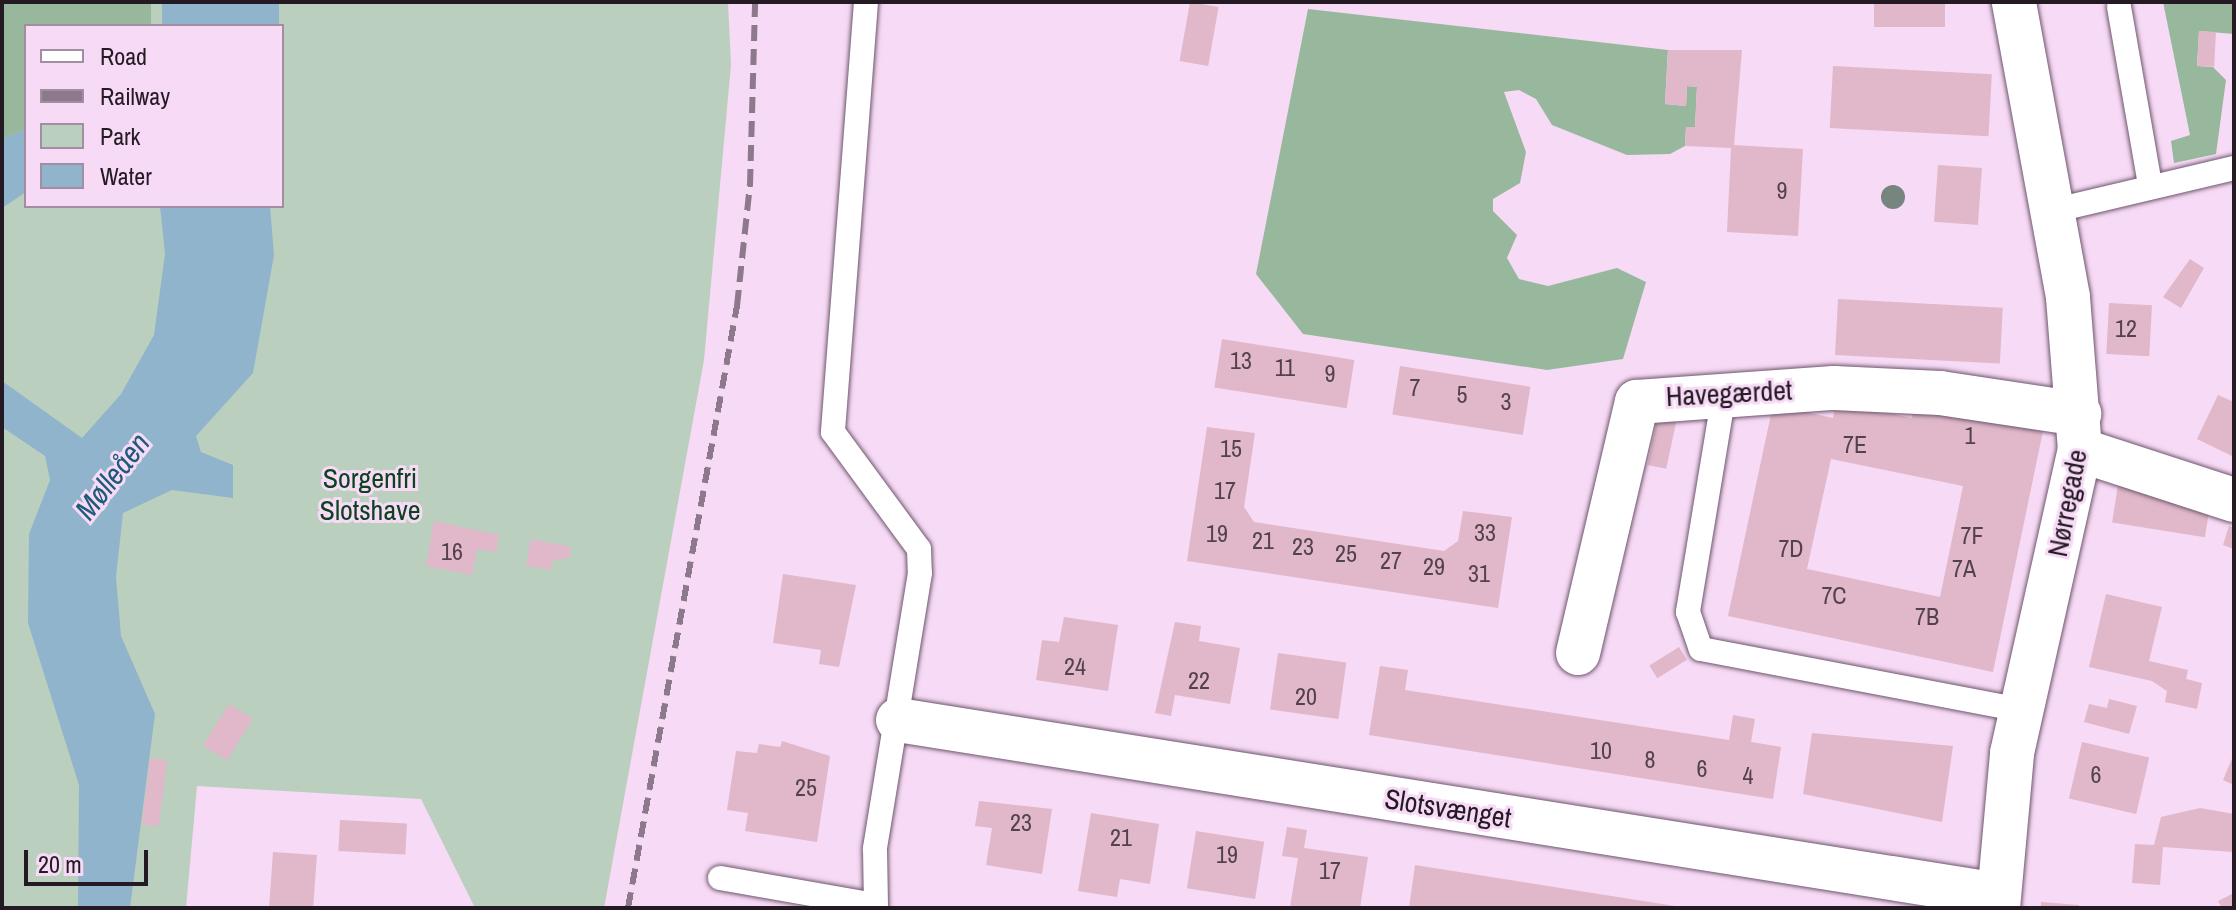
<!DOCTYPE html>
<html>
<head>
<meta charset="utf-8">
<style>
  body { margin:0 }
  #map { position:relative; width:2236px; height:910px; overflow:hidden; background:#f7daf5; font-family:"Archivo Narrow",sans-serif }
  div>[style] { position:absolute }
  .green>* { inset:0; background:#bacfbe }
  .forest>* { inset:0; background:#98b89e }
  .water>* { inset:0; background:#90b4cb; transform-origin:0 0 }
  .building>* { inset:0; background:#e0b8c9; transform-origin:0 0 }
  .roads { filter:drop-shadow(0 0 2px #6e566d) drop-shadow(0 0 2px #6e566d) }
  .service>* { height:24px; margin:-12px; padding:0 12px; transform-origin:12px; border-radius:12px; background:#fff }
  .minor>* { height:44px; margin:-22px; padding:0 22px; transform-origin:22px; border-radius:22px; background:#fff }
  .rail>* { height:6px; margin-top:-3px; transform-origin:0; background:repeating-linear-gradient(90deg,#8c798b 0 16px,transparent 0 24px) }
  .trees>* { width:24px; height:24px; margin:-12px; border-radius:50%; background:#76867f }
  span { translate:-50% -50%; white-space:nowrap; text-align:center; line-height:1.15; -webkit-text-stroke:6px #f7daf5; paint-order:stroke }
  .number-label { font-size:24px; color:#53424d }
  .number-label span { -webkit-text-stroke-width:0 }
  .street-label { font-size:28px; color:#241a24 }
  .park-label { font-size:28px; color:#0d421f }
  .water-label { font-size:30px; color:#1e5b7b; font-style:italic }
  .frame { position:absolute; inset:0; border:4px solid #241a24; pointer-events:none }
  .legend { position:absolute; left:24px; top:24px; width:260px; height:184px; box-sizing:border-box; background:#f7daf5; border:2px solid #a38da1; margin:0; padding:10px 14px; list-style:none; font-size:24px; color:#241a24 }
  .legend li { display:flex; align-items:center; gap:16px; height:40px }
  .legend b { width:40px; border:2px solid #a38da1 }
  .scale { position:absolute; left:24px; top:850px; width:124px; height:36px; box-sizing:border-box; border:4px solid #241a24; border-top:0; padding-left:10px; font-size:24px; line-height:28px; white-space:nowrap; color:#241a24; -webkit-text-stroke:6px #f7daf5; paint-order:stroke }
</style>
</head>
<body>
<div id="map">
  <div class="green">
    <div style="clip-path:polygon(evenodd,2px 2px,728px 2px,731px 65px,704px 360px,604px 908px,475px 908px,421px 799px,197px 786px,186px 908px,2px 908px,2px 2px,26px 26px,282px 26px,282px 206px,26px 206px,26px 26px)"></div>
  </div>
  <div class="forest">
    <div style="clip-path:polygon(2px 2px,151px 2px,151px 26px,26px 26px,26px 129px,2px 139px)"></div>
    <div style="clip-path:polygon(2163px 2px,2234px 2px,2234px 34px,2199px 31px,2197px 66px,2213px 67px,2226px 80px,2216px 154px,2174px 163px,2171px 141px,2190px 135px)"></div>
    <div style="clip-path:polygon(1308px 9px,1668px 50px,1665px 104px,1686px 106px,1687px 86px,1697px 87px,1695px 127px,1686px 127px,1685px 146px,1670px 154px,1627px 155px,1552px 125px,1536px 99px,1519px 90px,1504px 92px,1526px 152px,1520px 183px,1493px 199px,1493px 211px,1517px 235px,1507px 258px,1519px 279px,1548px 286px,1617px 268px,1646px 282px,1623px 359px,1547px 370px,1303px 334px,1256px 274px)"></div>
  </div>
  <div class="water">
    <div style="left:162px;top:2px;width:117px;height:25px"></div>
    <div style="clip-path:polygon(26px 129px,26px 192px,2px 208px,2px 139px)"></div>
    <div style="clip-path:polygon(160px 206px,270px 206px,274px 255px,253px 373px,196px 436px,201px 452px,233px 465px,233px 498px,172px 490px,123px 513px,116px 577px,121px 636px,155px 714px,130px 908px,78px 908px,79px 785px,28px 623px,29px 534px,50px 480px,45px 456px,2px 427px,2px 381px,82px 438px,121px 394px,154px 335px,165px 254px)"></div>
  </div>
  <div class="building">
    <div style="left:1190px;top:2px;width:29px;height:60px;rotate:10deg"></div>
    <div style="left:1945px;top:2px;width:25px;height:71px;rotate:90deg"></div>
    <div style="left:2199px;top:31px;width:17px;height:35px;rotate:3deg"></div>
    <div style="clip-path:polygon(1668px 50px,1742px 50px,1734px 145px,1803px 149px,1798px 236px,1727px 232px,1731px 148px,1685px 146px,1686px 127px,1695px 127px,1697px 87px,1687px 86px,1686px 106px,1665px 104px)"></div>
    <div style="left:1833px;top:66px;width:159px;height:62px;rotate:3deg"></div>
    <div style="left:1938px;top:165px;width:44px;height:57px;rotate:4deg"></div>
    <div style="clip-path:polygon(2190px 259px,2204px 268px,2181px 308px,2163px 297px)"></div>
    <div style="left:1838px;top:299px;width:165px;height:56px;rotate:3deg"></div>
    <div style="left:2109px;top:303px;width:43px;height:51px;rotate:3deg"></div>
    <div style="left:1222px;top:339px;width:134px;height:49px;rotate:9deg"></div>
    <div style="left:1400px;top:366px;width:132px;height:49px;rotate:9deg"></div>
    <div style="clip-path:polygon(2218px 395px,2234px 402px,2234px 457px,2197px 439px)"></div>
    <div style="clip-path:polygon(evenodd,1836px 402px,1912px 418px,1914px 404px,2043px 431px,1993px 672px,1728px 616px,1773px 405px,1833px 418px,1836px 402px,1831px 459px,1963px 486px,1940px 597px,1807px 569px,1831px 459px)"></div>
    <div style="left:1658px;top:416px;width:19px;height:50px;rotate:12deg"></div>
    <div style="clip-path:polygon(1207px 427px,1255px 433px,1244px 507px,1254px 522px,1444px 551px,1458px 541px,1463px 511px,1512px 517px,1498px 608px,1187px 561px)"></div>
    <div style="left:2118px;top:485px;width:94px;height:38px;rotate:9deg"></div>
    <div style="clip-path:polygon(434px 521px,499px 535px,496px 552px,477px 549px,472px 575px,426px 566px)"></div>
    <div style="clip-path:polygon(2229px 526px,2234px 528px,2234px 549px,2223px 545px)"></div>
    <div style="clip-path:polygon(531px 539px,571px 547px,569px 558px,553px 560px,551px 570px,526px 565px)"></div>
    <div style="clip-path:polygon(783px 574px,856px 585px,839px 667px,819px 664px,821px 650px,773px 643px)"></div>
    <div style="clip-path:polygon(2106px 594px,2162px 607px,2149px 661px,2188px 670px,2186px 679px,2202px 683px,2197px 709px,2165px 702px,2167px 691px,2152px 681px,2089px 667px)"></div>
    <div style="clip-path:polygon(1064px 617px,1118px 625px,1108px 691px,1036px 680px,1042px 640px,1059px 642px)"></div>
    <div style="clip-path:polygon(1175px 622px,1201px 626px,1199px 641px,1240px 648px,1230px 704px,1175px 695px,1171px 716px,1155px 713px)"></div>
    <div style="left:1679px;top:647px;width:15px;height:35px;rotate:58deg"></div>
    <div style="left:1278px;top:653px;width:69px;height:57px;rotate:8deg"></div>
    <div style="clip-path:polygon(1380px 666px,1408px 670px,1405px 690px,1729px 740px,1733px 715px,1755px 719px,1751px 742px,1781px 747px,1773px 799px,1369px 735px)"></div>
    <div style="clip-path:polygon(2109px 699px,2137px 706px,2129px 734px,2084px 722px,2089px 704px,2107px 708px)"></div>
    <div style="left:229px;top:704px;width:28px;height:49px;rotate:32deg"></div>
    <div style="clip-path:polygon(1812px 733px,1953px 746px,1942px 822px,1803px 794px)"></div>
    <div style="clip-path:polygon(782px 741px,830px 756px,817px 842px,745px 831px,748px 813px,727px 810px,736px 751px,757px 753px,759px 744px,780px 747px)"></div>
    <div style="left:2082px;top:742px;width:69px;height:58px;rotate:13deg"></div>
    <div style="clip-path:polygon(2234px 754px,2234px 785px,2223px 780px)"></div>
    <div style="left:150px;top:758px;width:17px;height:67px;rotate:7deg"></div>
    <div style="clip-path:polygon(979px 801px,1052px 809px,1042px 874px,986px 865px,992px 828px,975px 826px)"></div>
    <div style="clip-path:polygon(2200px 808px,2234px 814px,2234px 852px,2163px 847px,2160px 885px,2132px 883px,2135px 844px,2154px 845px,2161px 817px)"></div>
    <div style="clip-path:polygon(1091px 813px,1159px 824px,1150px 884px,1120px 879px,1117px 897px,1078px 891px)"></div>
    <div style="left:340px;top:820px;width:67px;height:31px;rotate:3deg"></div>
    <div style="clip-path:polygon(1287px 827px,1307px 830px,1304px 848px,1368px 857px,1360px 908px,1290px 907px,1298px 858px,1282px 856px)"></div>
    <div style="left:1196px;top:831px;width:69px;height:58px;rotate:9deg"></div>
    <div style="left:273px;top:852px;width:44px;height:56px;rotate:4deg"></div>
    <div style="clip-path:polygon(1415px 865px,1675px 906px,1675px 908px,1409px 908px)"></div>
    <div style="clip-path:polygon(2234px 893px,2234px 908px,2222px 908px,2218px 901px)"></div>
    <div style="clip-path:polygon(2041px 902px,2079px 905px,2079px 908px,2041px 908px)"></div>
  </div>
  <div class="roads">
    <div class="service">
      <div style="left:866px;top:2px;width:431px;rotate:94.4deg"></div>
      <div style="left:833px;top:432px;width:145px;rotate:53.7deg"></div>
      <div style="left:919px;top:549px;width:24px;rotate:88deg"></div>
      <div style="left:920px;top:573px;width:280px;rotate:99.3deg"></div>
      <div style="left:875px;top:849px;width:59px;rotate:89deg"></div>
      <div style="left:2119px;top:7px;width:181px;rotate:80.1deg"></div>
      <div style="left:2052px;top:211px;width:187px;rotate:-13.3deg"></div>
      <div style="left:1724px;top:394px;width:221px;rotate:99.4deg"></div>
      <div style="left:1688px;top:612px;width:39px;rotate:71deg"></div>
      <div style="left:1701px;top:649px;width:326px;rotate:10.8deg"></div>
      <div style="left:720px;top:878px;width:157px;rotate:9.9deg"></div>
    </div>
    <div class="minor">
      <div style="left:2080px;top:450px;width:162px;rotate:18deg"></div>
      <div style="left:1578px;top:653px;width:258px;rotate:-76.8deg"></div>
      <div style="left:1637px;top:402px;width:197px;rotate:-4.1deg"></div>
      <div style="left:1834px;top:388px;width:106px;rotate:2.7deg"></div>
      <div style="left:1940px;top:393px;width:141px;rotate:8.6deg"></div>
      <div style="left:898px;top:720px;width:1114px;rotate:9.04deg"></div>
      <div style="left:1998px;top:908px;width:156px;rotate:-84.8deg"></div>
      <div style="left:2012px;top:753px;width:311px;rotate:-77.4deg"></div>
      <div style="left:2080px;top:450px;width:153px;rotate:-94.5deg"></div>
      <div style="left:2068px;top:297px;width:300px;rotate:-100.4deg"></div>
    </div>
  </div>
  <div class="rail">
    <div style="left:628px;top:908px;width:612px;rotate:-79.74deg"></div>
    <div style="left:737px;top:306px;width:122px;rotate:-83.9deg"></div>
    <div style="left:750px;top:185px;width:183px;rotate:-88.4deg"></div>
  </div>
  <div class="trees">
    <div style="left:1893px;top:197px"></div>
  </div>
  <div class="number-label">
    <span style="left:1782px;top:191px">9</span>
    <span style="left:2126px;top:329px">12</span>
    <span style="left:1241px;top:361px">13</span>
    <span style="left:1285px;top:368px">11</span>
    <span style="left:1330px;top:374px">9</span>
    <span style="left:1415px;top:388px">7</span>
    <span style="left:1462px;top:395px">5</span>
    <span style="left:1506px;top:402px">3</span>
    <span style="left:1970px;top:436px">1</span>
    <span style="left:1855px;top:445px">7E</span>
    <span style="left:1231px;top:449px">15</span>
    <span style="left:1225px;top:491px">17</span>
    <span style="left:1485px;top:533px">33</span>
    <span style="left:1217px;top:534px">19</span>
    <span style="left:1972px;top:536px">7F</span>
    <span style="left:1263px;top:541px">21</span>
    <span style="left:1303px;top:547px">23</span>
    <span style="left:1791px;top:549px">7D</span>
    <span style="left:452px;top:552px">16</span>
    <span style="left:1346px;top:554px">25</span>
    <span style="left:1391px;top:561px">27</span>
    <span style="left:1434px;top:567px">29</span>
    <span style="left:1964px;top:569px">7A</span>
    <span style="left:1479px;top:574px">31</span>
    <span style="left:1834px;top:596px">7C</span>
    <span style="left:1927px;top:617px">7B</span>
    <span style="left:1075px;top:667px">24</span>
    <span style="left:1199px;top:681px">22</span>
    <span style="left:1306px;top:697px">20</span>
    <span style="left:1601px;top:751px">10</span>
    <span style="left:1650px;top:760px">8</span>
    <span style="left:1702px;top:769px">6</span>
    <span style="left:2096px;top:775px">6</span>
    <span style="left:1748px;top:776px">4</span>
    <span style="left:806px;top:788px">25</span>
    <span style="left:1021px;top:823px">23</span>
    <span style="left:1121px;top:838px">21</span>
    <span style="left:1227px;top:855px">19</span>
    <span style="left:1330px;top:871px">17</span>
  </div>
  <div class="street-label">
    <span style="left:1729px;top:393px;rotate:-3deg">Havegærdet</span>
    <span style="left:2067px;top:503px;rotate:-79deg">Nørregade</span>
    <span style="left:1448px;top:808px;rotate:9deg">Slotsvænget</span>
  </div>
  <div class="park-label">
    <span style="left:370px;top:494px">Sorgenfri<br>Slotshave</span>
  </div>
  <div class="water-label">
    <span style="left:112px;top:476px;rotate:-52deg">Mølleåen</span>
  </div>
  <div class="frame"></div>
  <ul class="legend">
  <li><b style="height:10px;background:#fff"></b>Road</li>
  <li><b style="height:10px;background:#8c798b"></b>Railway</li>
  <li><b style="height:22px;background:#bacfbe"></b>Park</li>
  <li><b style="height:22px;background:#90b4cb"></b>Water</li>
  </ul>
  <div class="scale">20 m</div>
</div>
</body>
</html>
